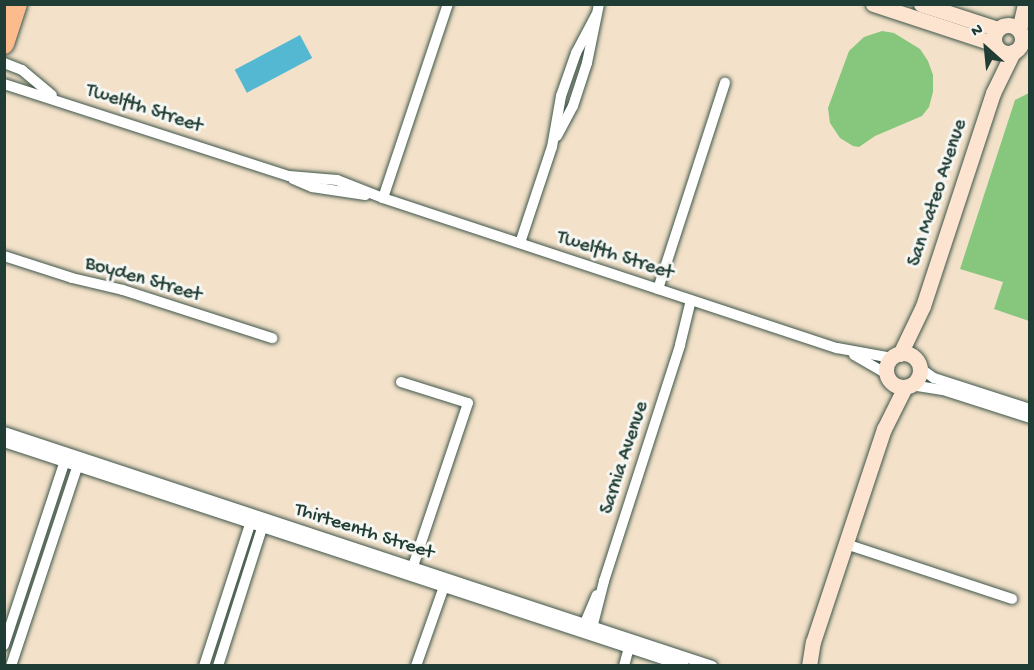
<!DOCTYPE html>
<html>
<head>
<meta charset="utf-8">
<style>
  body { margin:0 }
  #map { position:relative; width:1034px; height:670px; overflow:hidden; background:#f3e1c9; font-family:"Gochi Hand",sans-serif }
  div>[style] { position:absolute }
  .green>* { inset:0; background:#87c67d }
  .water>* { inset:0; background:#55b8d3; transform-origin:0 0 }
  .roads { filter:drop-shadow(0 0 2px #3f564a) drop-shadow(0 0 2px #3f564a) }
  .street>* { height:10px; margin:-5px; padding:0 5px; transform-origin:5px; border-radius:5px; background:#fff }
  .secondary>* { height:15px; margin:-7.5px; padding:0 7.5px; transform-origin:7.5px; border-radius:7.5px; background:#fde4d1 }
  .secondary>.ring { margin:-7.5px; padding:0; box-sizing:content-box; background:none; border:15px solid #fde4d1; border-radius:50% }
  .highway>* { height:20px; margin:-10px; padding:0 10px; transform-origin:10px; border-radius:10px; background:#fbbb8d }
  span { translate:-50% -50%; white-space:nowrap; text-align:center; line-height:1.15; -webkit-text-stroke:6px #f6f6f2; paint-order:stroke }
  .street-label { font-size:20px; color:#1f3d34 }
  .frame { position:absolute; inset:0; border:6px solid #1f3d34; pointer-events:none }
  .north { position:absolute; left:956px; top:18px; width:60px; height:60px; -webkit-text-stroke:4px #f6f6f2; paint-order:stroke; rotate:333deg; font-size:16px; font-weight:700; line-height:24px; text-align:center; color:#1f3d34 }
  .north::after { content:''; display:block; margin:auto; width:21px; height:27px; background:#1f3d34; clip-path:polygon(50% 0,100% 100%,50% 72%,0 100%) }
</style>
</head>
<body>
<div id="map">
  <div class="green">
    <div style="clip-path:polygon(882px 31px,894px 33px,920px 49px,928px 61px,933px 75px,933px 92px,929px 107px,922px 116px,875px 136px,859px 147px,853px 146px,840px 138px,830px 123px,828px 108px,849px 51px,864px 37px)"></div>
    <div style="clip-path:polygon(1029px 93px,1029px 321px,994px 309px,1003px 282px,960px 269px,1015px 100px)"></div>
  </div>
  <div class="water">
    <div style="left:300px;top:35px;width:26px;height:74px;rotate:62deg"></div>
  </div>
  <div class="roads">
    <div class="street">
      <div style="left:4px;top:63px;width:19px;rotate:21deg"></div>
      <div style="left:22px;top:70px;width:39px;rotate:40deg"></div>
      <div style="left:4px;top:84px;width:299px;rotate:17.9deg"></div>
      <div style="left:289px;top:176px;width:48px;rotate:4.8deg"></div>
      <div style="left:337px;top:180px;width:49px;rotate:21.4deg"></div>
      <div style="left:383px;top:198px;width:478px;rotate:18.3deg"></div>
      <div style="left:837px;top:348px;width:56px;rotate:10.3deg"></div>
      <div style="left:557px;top:136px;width:34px;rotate:-62deg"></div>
      <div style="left:573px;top:106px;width:45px;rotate:-72deg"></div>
      <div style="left:587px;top:63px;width:60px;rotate:-78.5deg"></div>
      <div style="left:293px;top:179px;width:21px;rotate:23deg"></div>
      <div style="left:312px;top:187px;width:54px;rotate:8.6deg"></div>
      <div style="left:383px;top:198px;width:205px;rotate:-71.5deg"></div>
      <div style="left:520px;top:243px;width:101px;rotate:-71.6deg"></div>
      <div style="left:552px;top:147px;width:52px;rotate:-80deg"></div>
      <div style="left:561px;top:96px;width:46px;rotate:-70.8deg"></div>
      <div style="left:576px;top:53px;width:43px;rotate:-62.2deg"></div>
      <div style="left:4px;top:256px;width:71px;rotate:17.9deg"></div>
      <div style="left:72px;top:278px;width:52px;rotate:13.2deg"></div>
      <div style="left:123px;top:290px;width:157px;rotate:17.9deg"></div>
      <div style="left:658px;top:289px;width:217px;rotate:-72deg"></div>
      <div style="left:854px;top:355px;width:38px;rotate:30deg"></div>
      <div style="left:920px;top:368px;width:17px;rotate:36deg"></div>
      <div style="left:934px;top:378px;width:101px;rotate:17.9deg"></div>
      <div style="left:401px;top:382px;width:70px;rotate:17.4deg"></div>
      <div style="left:468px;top:403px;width:178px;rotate:108.6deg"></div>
      <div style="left:911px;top:385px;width:32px;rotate:9deg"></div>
      <div style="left:943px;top:390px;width:91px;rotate:17.8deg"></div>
      <div style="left:4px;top:432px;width:746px;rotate:18.29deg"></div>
      <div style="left:4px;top:442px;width:716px;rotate:18.23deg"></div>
      <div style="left:846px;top:544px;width:175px;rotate:18.3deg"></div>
      <div style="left:582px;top:630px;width:38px;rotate:-67deg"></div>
      <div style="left:591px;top:632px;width:53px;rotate:-75.7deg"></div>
      <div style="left:604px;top:581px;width:248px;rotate:-72.1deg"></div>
      <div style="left:680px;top:345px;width:46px;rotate:-76.3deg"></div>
      <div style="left:4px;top:645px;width:198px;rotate:-71.7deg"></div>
      <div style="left:11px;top:666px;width:216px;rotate:-71.6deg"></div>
      <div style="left:204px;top:666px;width:156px;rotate:-72deg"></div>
      <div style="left:218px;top:666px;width:151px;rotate:-72.3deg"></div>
      <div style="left:416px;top:666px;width:90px;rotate:-70.6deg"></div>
      <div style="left:624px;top:666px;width:24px;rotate:-75deg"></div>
    </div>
    <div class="secondary">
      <div style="left:873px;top:4px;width:128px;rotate:18.2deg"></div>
      <div style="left:921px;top:4px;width:81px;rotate:18deg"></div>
      <div class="ring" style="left:994px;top:25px;width:13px;height:13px"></div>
      <div style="left:1019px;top:30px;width:27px;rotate:-77deg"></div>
      <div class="ring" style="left:886px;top:353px;width:19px;height:19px"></div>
      <div style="left:900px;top:354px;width:53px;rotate:-64.4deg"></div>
      <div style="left:923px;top:306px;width:224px;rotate:-71.8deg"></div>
      <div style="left:993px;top:93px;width:46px;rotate:-64deg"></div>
      <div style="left:809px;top:666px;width:24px;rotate:-81deg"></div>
      <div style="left:813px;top:642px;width:225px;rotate:-71.6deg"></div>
      <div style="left:884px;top:429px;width:47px;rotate:-63.4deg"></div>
    </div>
    <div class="highway">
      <div style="left:4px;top:44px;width:42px;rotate:-72deg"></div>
    </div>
  </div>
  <div class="street-label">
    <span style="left:144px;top:109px;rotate:18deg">Twelfth Street</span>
    <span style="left:938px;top:193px;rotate:-72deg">San Mateo Avenue</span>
    <span style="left:615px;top:256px;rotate:18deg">Twelfth Street</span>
    <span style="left:143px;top:280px;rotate:16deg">Boyden Street</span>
    <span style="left:625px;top:458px;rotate:-72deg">Sarnia Avenue</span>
    <span style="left:364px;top:532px;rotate:18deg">Thirteenth Street</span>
  </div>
  <div class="frame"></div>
  <div class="north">N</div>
</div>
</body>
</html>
